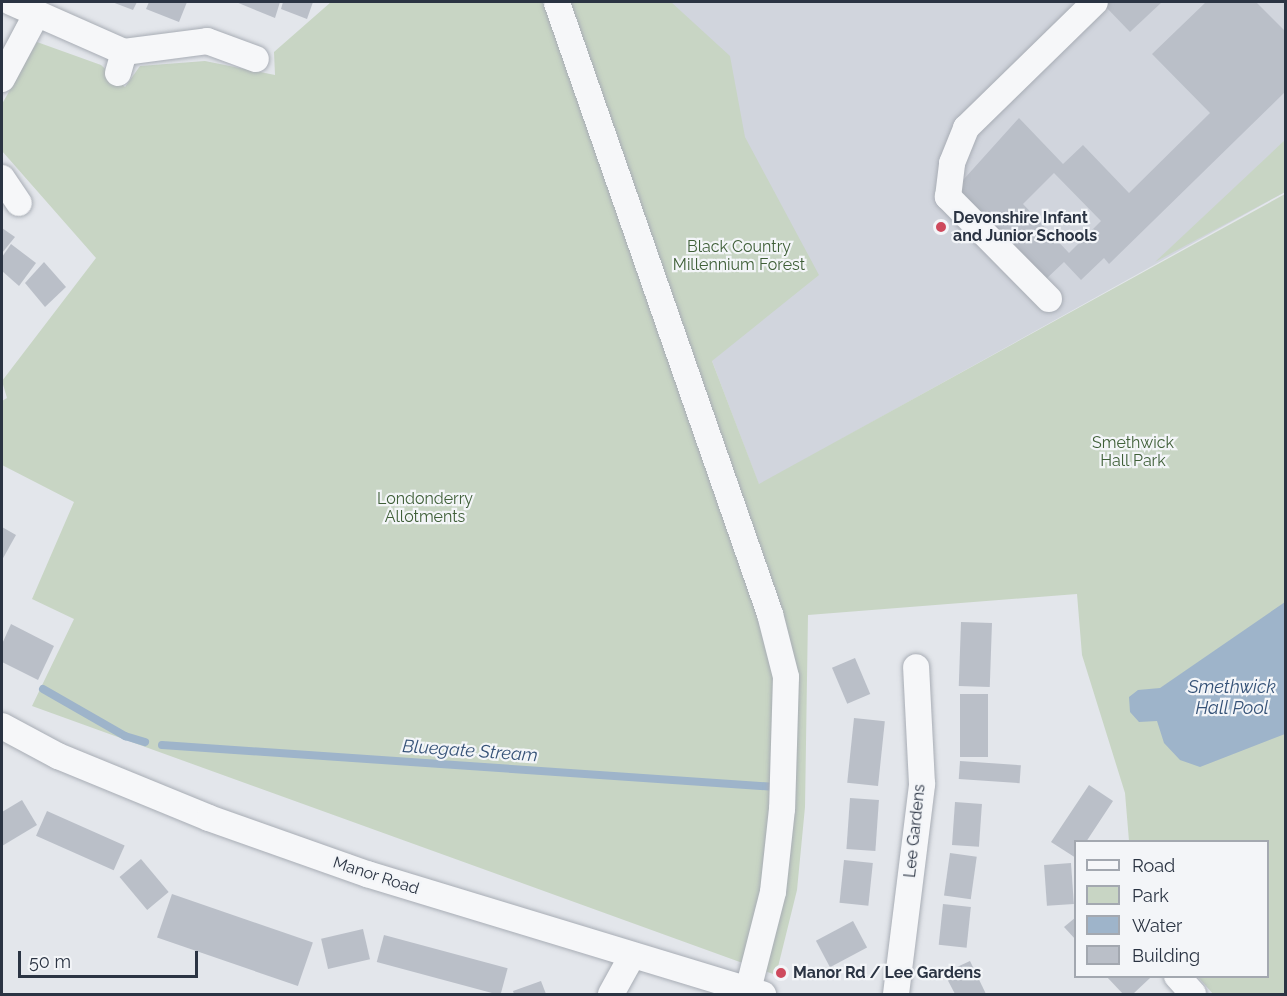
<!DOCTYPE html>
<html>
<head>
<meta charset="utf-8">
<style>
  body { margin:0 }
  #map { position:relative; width:1287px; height:996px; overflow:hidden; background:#e3e6eb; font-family:Raleway,sans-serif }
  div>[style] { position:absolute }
  .built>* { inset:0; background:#d1d5dd }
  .green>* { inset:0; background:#c8d5c4 }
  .water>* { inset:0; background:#9eb4ca }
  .stream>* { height:8px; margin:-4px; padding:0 4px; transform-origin:4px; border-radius:4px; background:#9eb4ca }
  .building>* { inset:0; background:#babfc8; transform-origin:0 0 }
  .roads { filter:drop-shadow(0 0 2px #a8adb5) drop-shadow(0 0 2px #a8adb5) }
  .minor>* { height:26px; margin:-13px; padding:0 13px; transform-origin:13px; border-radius:13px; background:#f6f7f9 }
  .dots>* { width:16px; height:16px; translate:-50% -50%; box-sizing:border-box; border:3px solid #f3f5f8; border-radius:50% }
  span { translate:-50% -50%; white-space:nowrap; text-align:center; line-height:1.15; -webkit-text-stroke:4.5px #f3f5f8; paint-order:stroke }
  .poi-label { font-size:16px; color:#2b3443; font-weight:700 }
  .left { translate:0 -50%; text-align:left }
  .park-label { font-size:16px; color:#3f5f38 }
  .street-label { font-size:16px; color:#2b3443 }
  .water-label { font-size:18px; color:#355277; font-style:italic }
  .frame { position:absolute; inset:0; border:3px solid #2b3443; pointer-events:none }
  .legend { position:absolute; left:1074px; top:840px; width:195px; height:138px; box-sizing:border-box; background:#f3f5f8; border:2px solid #a3a8b0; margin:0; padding:8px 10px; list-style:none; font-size:18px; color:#2b3443 }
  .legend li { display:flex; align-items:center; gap:12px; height:30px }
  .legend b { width:30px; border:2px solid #a3a8b0 }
  .scale { position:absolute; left:18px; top:951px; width:180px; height:27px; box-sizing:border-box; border:3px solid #2b3443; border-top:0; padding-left:8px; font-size:18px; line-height:21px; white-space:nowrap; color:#2b3443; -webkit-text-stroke:4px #f3f5f8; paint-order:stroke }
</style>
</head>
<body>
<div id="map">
  <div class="built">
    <div style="clip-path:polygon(576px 2px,1285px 2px,1285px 192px,759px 485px)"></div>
  </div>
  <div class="green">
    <div style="clip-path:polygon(331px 2px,671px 2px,730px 56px,745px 137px,819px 275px,712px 361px,759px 484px,1285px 194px,1285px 994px,1213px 994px,1198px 977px,1268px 976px,1268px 842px,1129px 841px,1125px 793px,1082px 655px,1077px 594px,808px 615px,805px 807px,797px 890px,776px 975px,32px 706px,74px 619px,32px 599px,74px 502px,2px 465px,2px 401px,7px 398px,2px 381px,96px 258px,2px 151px,2px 104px,37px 42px,101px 65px,125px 87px,140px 66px,205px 61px,275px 75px,274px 52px)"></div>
    <div style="clip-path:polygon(1285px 140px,1285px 192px,1155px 262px)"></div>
  </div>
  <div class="water">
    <div style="clip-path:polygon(1285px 602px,1285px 734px,1200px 767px,1180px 760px,1164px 743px,1157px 721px,1139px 722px,1130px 712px,1129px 697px,1138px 690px,1160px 688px)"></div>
  </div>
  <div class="stream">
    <div style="left:43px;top:689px;width:95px;rotate:29.8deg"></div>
    <div style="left:125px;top:736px;width:21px;rotate:17deg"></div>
    <div style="left:162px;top:745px;width:615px;rotate:3.91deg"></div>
  </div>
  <div class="building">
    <div style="clip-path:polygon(112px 2px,137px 2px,133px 10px)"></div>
    <div style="clip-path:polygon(149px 2px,187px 2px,179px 22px,146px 9px)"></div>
    <div style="clip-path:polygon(236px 2px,280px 2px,275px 18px)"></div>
    <div style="clip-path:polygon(283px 2px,313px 2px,307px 19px,281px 9px)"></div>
    <div style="clip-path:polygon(1108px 2px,1162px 2px,1130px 32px,1104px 5px)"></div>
    <div style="clip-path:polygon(evenodd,1206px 2px,1256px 2px,1286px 32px,1286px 91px,1109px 264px,1104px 258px,1081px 280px,1064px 262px,1045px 280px,955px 189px,1019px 118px,1063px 164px,1083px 145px,1129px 193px,1210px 113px,1152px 54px,1206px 2px,1054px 173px,1101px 221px,1069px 253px,1023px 204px,1054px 173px)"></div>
    <div style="clip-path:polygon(2px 228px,15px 237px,2px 253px)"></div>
    <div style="clip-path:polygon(11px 244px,36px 263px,19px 286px,2px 271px,2px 257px)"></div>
    <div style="clip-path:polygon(44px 262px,66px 287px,45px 307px,25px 283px)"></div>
    <div style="clip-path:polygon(2px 527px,16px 535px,2px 560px)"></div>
    <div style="left:961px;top:622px;width:31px;height:64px;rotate:2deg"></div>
    <div style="clip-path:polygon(11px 624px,54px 646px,38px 680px,2px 662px,2px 644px)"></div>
    <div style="left:855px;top:658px;width:39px;height:25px;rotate:67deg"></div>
    <div style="left:960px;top:694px;width:28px;height:63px"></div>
    <div style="left:854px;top:718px;width:31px;height:65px;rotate:6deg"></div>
    <div style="left:960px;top:761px;width:61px;height:18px;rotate:4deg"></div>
    <div style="clip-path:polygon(1089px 785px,1113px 801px,1086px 842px,1076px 842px,1076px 858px,1051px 842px)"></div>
    <div style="left:850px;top:798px;width:29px;height:51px;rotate:4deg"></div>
    <div style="clip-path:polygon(22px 800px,37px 825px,2px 846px,2px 812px)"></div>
    <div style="left:955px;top:802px;width:27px;height:43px;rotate:4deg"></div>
    <div style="left:47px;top:811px;width:85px;height:27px;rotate:24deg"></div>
    <div style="left:950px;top:853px;width:27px;height:43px;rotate:8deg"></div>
    <div style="left:141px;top:859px;width:43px;height:28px;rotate:50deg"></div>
    <div style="left:844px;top:860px;width:29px;height:43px;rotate:6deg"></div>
    <div style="left:1071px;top:863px;width:41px;height:27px;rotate:86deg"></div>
    <div style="left:172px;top:894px;width:149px;height:46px;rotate:19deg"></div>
    <div style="left:943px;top:904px;width:28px;height:41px;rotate:6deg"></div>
    <div style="clip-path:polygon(1076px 917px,1076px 940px,1064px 927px)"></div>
    <div style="left:853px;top:921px;width:30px;height:42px;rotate:62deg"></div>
    <div style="left:363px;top:929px;width:31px;height:43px;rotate:77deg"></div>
    <div style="left:384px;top:935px;width:128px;height:28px;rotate:15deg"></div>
    <div style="clip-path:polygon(970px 961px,986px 994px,955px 994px,944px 973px)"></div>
    <div style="clip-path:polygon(1106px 976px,1148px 976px,1150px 978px,1133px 994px,1123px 994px)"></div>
    <div style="clip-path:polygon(541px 981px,546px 994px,514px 994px,513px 991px)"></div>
  </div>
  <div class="roads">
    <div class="minor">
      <div style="left:11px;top:2px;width:124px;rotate:23.9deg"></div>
      <div style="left:124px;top:52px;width:84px;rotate:-7.5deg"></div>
      <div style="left:207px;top:41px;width:52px;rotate:20.2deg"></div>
      <div style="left:557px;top:3px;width:647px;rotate:70.78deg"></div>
      <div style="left:770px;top:614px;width:65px;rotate:75.7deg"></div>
      <div style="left:786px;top:677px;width:132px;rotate:91.7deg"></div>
      <div style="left:782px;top:809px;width:83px;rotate:96.2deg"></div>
      <div style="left:773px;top:892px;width:101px;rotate:104.3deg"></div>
      <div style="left:118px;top:73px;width:22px;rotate:-74deg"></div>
      <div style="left:2px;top:79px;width:72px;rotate:-62deg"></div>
      <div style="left:2px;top:178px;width:30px;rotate:56deg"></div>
      <div style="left:1049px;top:299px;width:144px;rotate:-134.7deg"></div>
      <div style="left:948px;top:197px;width:34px;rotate:-83deg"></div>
      <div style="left:952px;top:163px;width:38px;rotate:-68deg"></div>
      <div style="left:966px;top:128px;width:180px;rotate:-44.3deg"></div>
      <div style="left:2px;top:726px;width:64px;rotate:28.2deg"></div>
      <div style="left:58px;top:756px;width:163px;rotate:22.3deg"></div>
      <div style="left:209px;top:818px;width:168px;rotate:19.5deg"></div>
      <div style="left:367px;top:874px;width:414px;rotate:16.9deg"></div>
      <div style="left:1177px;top:976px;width:24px;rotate:48deg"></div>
      <div style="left:611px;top:994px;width:43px;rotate:-61.1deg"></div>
      <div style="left:896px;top:994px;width:212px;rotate:-82.9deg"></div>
      <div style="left:922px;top:784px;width:117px;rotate:-92.9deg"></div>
    </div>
  </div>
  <div class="dots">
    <div style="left:941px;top:227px;background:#ce4a5d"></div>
    <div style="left:781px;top:973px;background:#ce4a5d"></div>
  </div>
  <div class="poi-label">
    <span class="left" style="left:953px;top:227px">Devonshire Infant<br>and Junior Schools</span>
    <span class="left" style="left:793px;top:973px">Manor Rd / Lee Gardens</span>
  </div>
  <div class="park-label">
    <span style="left:739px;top:256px">Black Country<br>Millennium Forest</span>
    <span style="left:1133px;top:452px">Smethwick<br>Hall Park</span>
    <span style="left:425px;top:508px">Londonderry<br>Allotments</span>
  </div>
  <div class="street-label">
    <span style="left:915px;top:831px;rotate:-84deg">Lee Gardens</span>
    <span style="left:376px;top:876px;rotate:18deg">Manor Road</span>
  </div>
  <div class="water-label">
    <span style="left:1232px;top:698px">Smethwick<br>Hall Pool</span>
    <span style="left:470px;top:751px;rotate:4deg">Bluegate Stream</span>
  </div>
  <div class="frame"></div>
  <ul class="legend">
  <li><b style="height:8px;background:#f6f7f9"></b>Road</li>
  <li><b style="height:16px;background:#c8d5c4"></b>Park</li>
  <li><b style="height:16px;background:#9eb4ca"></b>Water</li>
  <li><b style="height:16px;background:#babfc8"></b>Building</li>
  </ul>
  <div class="scale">50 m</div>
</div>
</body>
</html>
